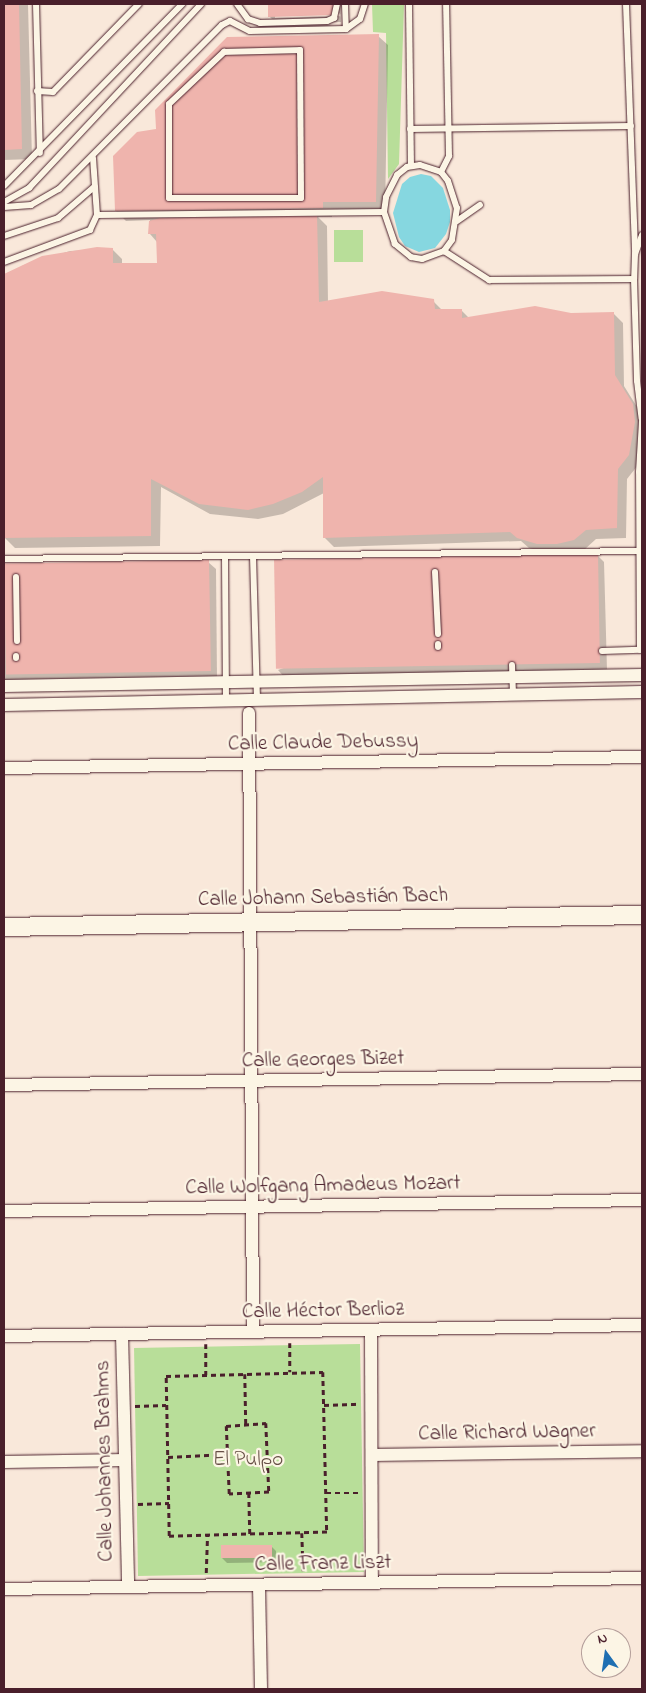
<!DOCTYPE html>
<html>
<head>
<meta charset="utf-8">
<style>
  body { margin:0 }
  #map { position:relative; width:646px; height:1693px; overflow:hidden; background:#f9e8da; font-family:"Indie Flower",sans-serif }
  div>[style] { position:absolute }
  .green>* { inset:0; background:#b8de99; transform-origin:0 0 }
  .water>* { inset:0; background:#86d7e0 }
  .shadow>* { inset:0; background:#0003 }
  .building>* { inset:0; background:#efb4ad; transform-origin:0 0 }
  .path>* { height:2.5px; margin-top:-1.25px; transform-origin:0; background:repeating-linear-gradient(90deg,#4a1f2b 0 5px,transparent 0 9px) }
  .roads { filter:drop-shadow(0 0 1px #4a1f2b) drop-shadow(0 0 1px #4a1f2b) }
  .lane>* { height:6px; margin:-3px; padding:0 3px; transform-origin:3px; border-radius:3px; background:#fcf5e5 }
  .street>* { height:12px; margin:-6px; padding:0 6px; transform-origin:6px; border-radius:6px; background:#fcf5e5 }
  .secondary>* { height:18px; margin:-9px; padding:0 9px; transform-origin:9px; border-radius:9px; background:#fcf5e5 }
  span { translate:-50% -50%; white-space:nowrap; text-align:center; line-height:1.15; -webkit-text-stroke:4.5px #fcf5e5; paint-order:stroke }
  .street-label { font-size:21px; color:#4a1f2b }
  .park-label { font-size:21px; color:#664f46 }
  .frame { position:absolute; inset:0; border:5px solid #4a1f2b; pointer-events:none }
  .north { position:absolute; left:581px; top:1628px; width:50px; height:50px; box-sizing:border-box; background:#fcf5e5; border:1px solid #b59f9b; border-radius:50%; rotate:346deg; font-size:14px; font-weight:700; line-height:20px; text-align:center; color:#4a1f2b }
  .north::after { content:''; display:block; margin:auto; width:18px; height:22px; background:#1f6fb2; clip-path:polygon(50% 0,100% 100%,50% 72%,0 100%) }
</style>
</head>
<body>
<div id="map">
  <div class="green">
    <div style="clip-path:polygon(372px 4px,404px 4px,399px 164px,388px 179px,386px 33px,373px 32px)"></div>
    <div style="left:363px;top:230px;width:32px;height:29px;rotate:90deg"></div>
    <div style="left:360px;top:1344px;width:228px;height:226px;rotate:89deg"></div>
  </div>
  <div class="water">
    <div style="clip-path:polygon(421px 174px,431px 176px,443px 188px,450px 210px,450px 222px,446px 234px,435px 248px,419px 252px,405px 246px,399px 237px,393px 213px,402px 184px,410px 177px)"></div>
  </div>
  <div class="shadow">
    <div style="clip-path:polygon(4px 4px,28px 4px,32px 159px,4px 160px)"></div>
    <div style="clip-path:polygon(evenodd,269px 4px,340px 4px,341px 22px,277px 24px,270px 17px,269px 4px,341px 13px,341px 16px,275px 18px,275px 16px,341px 13px)"></div>
    <div style="clip-path:polygon(378px 36px,388px 45px,385px 211px,332px 212px,332px 217px,318px 217px,327px 226px,328px 302px,433px 301px,442px 310px,461px 310px,469px 318px,613px 313px,623px 323px,624px 386px,642px 415px,638px 465px,627px 479px,626px 538px,596px 539px,584px 550px,548px 553px,529px 548px,521px 541px,334px 547px,324px 537px,324px 493px,283px 514px,258px 519px,210px 514px,161px 487px,160px 546px,15px 548px,5px 538px,4px 526px,4px 277px,24px 265px,70px 251px,112px 249px,122px 259px,122px 264px,158px 264px,157px 242px,150px 234px,150px 220px,126px 221px,116px 211px,157px 130px)"></div>
    <div style="clip-path:polygon(597px 555px,604px 562px,607px 670px,285px 678px,278px 670px)"></div>
    <div style="clip-path:polygon(208px 562px,216px 569px,217px 678px,4px 681px,4px 565px)"></div>
    <div style="clip-path:polygon(271px 1546px,276px 1551px,276px 1562px,227px 1563px,222px 1558px)"></div>
  </div>
  <div class="building">
    <div style="clip-path:polygon(4px 4px,19px 4px,22px 149px,4px 150px)"></div>
    <div style="clip-path:polygon(268px 4px,334px 4px,334px 15px,268px 17px)"></div>
    <div style="clip-path:polygon(379px 34px,376px 202px,323px 202px,323px 208px,115px 211px,113px 156px,137px 132px,156px 129px,155px 110px,227px 37px)"></div>
    <div style="clip-path:polygon(317px 215px,319px 302px,382px 291px,434px 299px,435px 309px,462px 309px,462px 318px,535px 306px,571px 313px,614px 312px,615px 375px,633px 404px,635px 422px,629px 455px,618px 469px,617px 528px,586px 530px,574px 540px,557px 544px,537px 544px,517px 538px,510px 532px,323px 538px,323px 477px,302px 492px,273px 504px,248px 510px,199px 504px,151px 479px,151px 536px,4px 538px,4px 274px,42px 256px,97px 247px,113px 248px,113px 263px,157px 263px,156px 234px,148px 234px,149px 221px,160px 218px)"></div>
    <div style="left:598px;top:554px;width:109px;height:324px;rotate:89deg"></div>
    <div style="left:209px;top:560px;width:111px;height:205px;rotate:89deg"></div>
    <div style="left:272px;top:1545px;width:13px;height:51px;rotate:90deg"></div>
  </div>
  <div class="path">
    <div style="left:290px;top:1343px;width:29px;rotate:90deg"></div>
    <div style="left:206px;top:1344px;width:31px;rotate:90deg"></div>
    <div style="left:323px;top:1372px;width:160px;rotate:88.6deg"></div>
    <div style="left:327px;top:1532px;width:158px;rotate:178.5deg"></div>
    <div style="left:169px;top:1536px;width:160px;rotate:-91.1deg"></div>
    <div style="left:166px;top:1376px;width:157px;rotate:-1.5deg"></div>
    <div style="left:245px;top:1374px;width:50px;rotate:88.9deg"></div>
    <div style="left:324px;top:1405px;width:36px;rotate:-2deg"></div>
    <div style="left:135px;top:1406px;width:31px;rotate:-2deg"></div>
    <div style="left:266px;top:1423px;width:69px;rotate:87.5deg"></div>
    <div style="left:269px;top:1492px;width:40px;rotate:177.1deg"></div>
    <div style="left:229px;top:1494px;width:68px;rotate:-92.5deg"></div>
    <div style="left:226px;top:1426px;width:40px;rotate:-4.3deg"></div>
    <div style="left:168px;top:1457px;width:59px;rotate:-2.9deg"></div>
    <div style="left:249px;top:1493px;width:41px;rotate:88.6deg"></div>
    <div style="left:326px;top:1493px;width:34px"></div>
    <div style="left:138px;top:1504px;width:31px;rotate:-2deg"></div>
    <div style="left:302px;top:1533px;width:38px;rotate:88deg"></div>
    <div style="left:206px;top:1573px;width:38px;rotate:-88deg"></div>
  </div>
  <div class="roads">
    <div class="lane">
      <div style="left:36px;top:4px;width:149px;rotate:88.5deg"></div>
      <div style="left:237px;top:4px;width:19px;rotate:54deg"></div>
      <div style="left:248px;top:19px;width:13px;rotate:18deg"></div>
      <div style="left:260px;top:23px;width:67px;rotate:-1.7deg"></div>
      <div style="left:327px;top:21px;width:8px;rotate:-23deg"></div>
      <div style="left:334px;top:18px;width:14px;rotate:-78deg"></div>
      <div style="left:345px;top:4px;width:25px;rotate:88deg"></div>
      <div style="left:409px;top:4px;width:162px;rotate:89.3deg"></div>
      <div style="left:626px;top:4px;width:250px;rotate:87.9deg"></div>
      <div style="left:300px;top:50px;width:148px;rotate:89.6deg"></div>
      <div style="left:301px;top:198px;width:132px;rotate:180deg"></div>
      <div style="left:169px;top:198px;width:94px;rotate:-90deg"></div>
      <div style="left:169px;top:104px;width:76px;rotate:-43.4deg"></div>
      <div style="left:224px;top:52px;width:76px;rotate:-1.5deg"></div>
      <div style="left:37px;top:91px;width:16px;rotate:4deg"></div>
      <div style="left:53px;top:92px;width:123px;rotate:-45.7deg"></div>
      <div style="left:410px;top:129px;width:221px;rotate:-0.8deg"></div>
      <div style="left:420px;top:165px;width:22px;rotate:18deg"></div>
      <div style="left:441px;top:172px;width:11px;rotate:52deg"></div>
      <div style="left:448px;top:181px;width:28px;rotate:72deg"></div>
      <div style="left:457px;top:208px;width:32px;rotate:99deg"></div>
      <div style="left:452px;top:240px;width:14px;rotate:126deg"></div>
      <div style="left:444px;top:251px;width:23px;rotate:160deg"></div>
      <div style="left:422px;top:259px;width:11px;rotate:-170deg"></div>
      <div style="left:411px;top:257px;width:21px;rotate:-141deg"></div>
      <div style="left:395px;top:244px;width:34px;rotate:-109deg"></div>
      <div style="left:384px;top:212px;width:15px;rotate:-82deg"></div>
      <div style="left:386px;top:197px;width:25px;rotate:-63deg"></div>
      <div style="left:397px;top:175px;width:13px;rotate:-39deg"></div>
      <div style="left:407px;top:167px;width:13px;rotate:-9deg"></div>
      <div style="left:441px;top:172px;width:18px;rotate:-63deg"></div>
      <div style="left:449px;top:156px;width:152px;rotate:-91.1deg"></div>
      <div style="left:4px;top:186px;width:255px;rotate:-45.6deg"></div>
      <div style="left:4px;top:202px;width:29px;rotate:-29deg"></div>
      <div style="left:29px;top:188px;width:252px;rotate:-46.9deg"></div>
      <div style="left:4px;top:207px;width:27px;rotate:-4deg"></div>
      <div style="left:31px;top:205px;width:32px;rotate:-30deg"></div>
      <div style="left:59px;top:189px;width:231px;rotate:-45.2deg"></div>
      <div style="left:222px;top:25px;width:9px;rotate:-27deg"></div>
      <div style="left:230px;top:21px;width:22px;rotate:27deg"></div>
      <div style="left:250px;top:31px;width:96px;rotate:-1.2deg"></div>
      <div style="left:346px;top:29px;width:17px;rotate:-36deg"></div>
      <div style="left:360px;top:19px;width:16px;rotate:-72deg"></div>
      <div style="left:97px;top:215px;width:287px;rotate:-0.6deg"></div>
      <div style="left:457px;top:221px;width:28px;rotate:-35deg"></div>
      <div style="left:642px;top:235px;width:20px;rotate:110deg"></div>
      <div style="left:635px;top:254px;width:25px;rotate:92deg"></div>
      <div style="left:634px;top:279px;width:102px;rotate:88.3deg"></div>
      <div style="left:637px;top:381px;width:38px;rotate:83deg"></div>
      <div style="left:4px;top:236px;width:57px;rotate:-18.4deg"></div>
      <div style="left:58px;top:218px;width:48px;rotate:-40.7deg"></div>
      <div style="left:444px;top:251px;width:54px;rotate:32.8deg"></div>
      <div style="left:489px;top:280px;width:145px;rotate:-0.4deg"></div>
      <div style="left:4px;top:262px;width:92px;rotate:-20.4deg"></div>
      <div style="left:90px;top:230px;width:17px;rotate:-65deg"></div>
      <div style="left:97px;top:215px;width:57px;rotate:-94deg"></div>
      <div style="left:225px;top:556px;width:144px;rotate:89.6deg"></div>
      <div style="left:253px;top:556px;width:144px;rotate:88.4deg"></div>
      <div style="left:4px;top:559px;width:635px;rotate:-0.72deg"></div>
      <div style="left:435px;top:572px;width:62px;rotate:87.2deg"></div>
      <div style="left:16px;top:577px;width:64px;rotate:89.1deg"></div>
      <div style="left:438px;top:644px;width:3px;rotate:90deg"></div>
      <div style="left:602px;top:651px;width:38px;rotate:-2deg"></div>
      <div style="left:640px;top:650px;width:178px;rotate:-90.3deg"></div>
      <div style="left:639px;top:472px;width:51px;rotate:-86.6deg"></div>
      <div style="left:16px;top:658px;width:2px;rotate:-90deg"></div>
      <div style="left:512px;top:665px;width:28px;rotate:88deg"></div>
    </div>
    <div class="street">
      <div style="left:4px;top:686px;width:638px;rotate:-0.99deg"></div>
      <div style="left:4px;top:705px;width:638px;rotate:-1.17deg"></div>
      <div style="left:249px;top:713px;width:618px;rotate:89.63deg"></div>
      <div style="left:4px;top:768px;width:638px;rotate:-0.99deg"></div>
      <div style="left:4px;top:1085px;width:638px;rotate:-0.99deg"></div>
      <div style="left:4px;top:1211px;width:638px;rotate:-0.99deg"></div>
      <div style="left:371px;top:1330px;width:253px;rotate:89.8deg"></div>
      <div style="left:122px;top:1334px;width:253px;rotate:88.6deg"></div>
      <div style="left:4px;top:1336px;width:638px;rotate:-0.99deg"></div>
      <div style="left:372px;top:1455px;width:270px;rotate:-0.8deg"></div>
      <div style="left:4px;top:1462px;width:121px;rotate:-0.9deg"></div>
      <div style="left:259px;top:1585px;width:104px;rotate:88.9deg"></div>
      <div style="left:4px;top:1589px;width:638px;rotate:-0.99deg"></div>
    </div>
    <div class="secondary">
      <div style="left:4px;top:927px;width:638px;rotate:-1.08deg"></div>
    </div>
  </div>
  <div class="street-label">
    <span style="left:323px;top:743px;rotate:-1deg">Calle Claude Debussy</span>
    <span style="left:323px;top:898px;rotate:-1deg">Calle Johann Sebastián Bach</span>
    <span style="left:323px;top:1060px;rotate:-1deg">Calle Georges Bizet</span>
    <span style="left:323px;top:1186px;rotate:-1deg">Calle Wolfgang Amadeus Mozart</span>
    <span style="left:323px;top:1311px;rotate:-1deg">Calle Héctor Berlioz</span>
    <span style="left:507px;top:1433px;rotate:-1deg">Calle Richard Wagner</span>
    <span style="left:105px;top:1461px;rotate:-91deg">Calle Johannes Brahms</span>
    <span style="left:323px;top:1564px;rotate:-1deg">Calle Franz Liszt</span>
  </div>
  <div class="park-label">
    <span style="left:248px;top:1460px">El Pulpo</span>
  </div>
  <div class="frame"></div>
  <div class="north">N</div>
</div>
</body>
</html>
